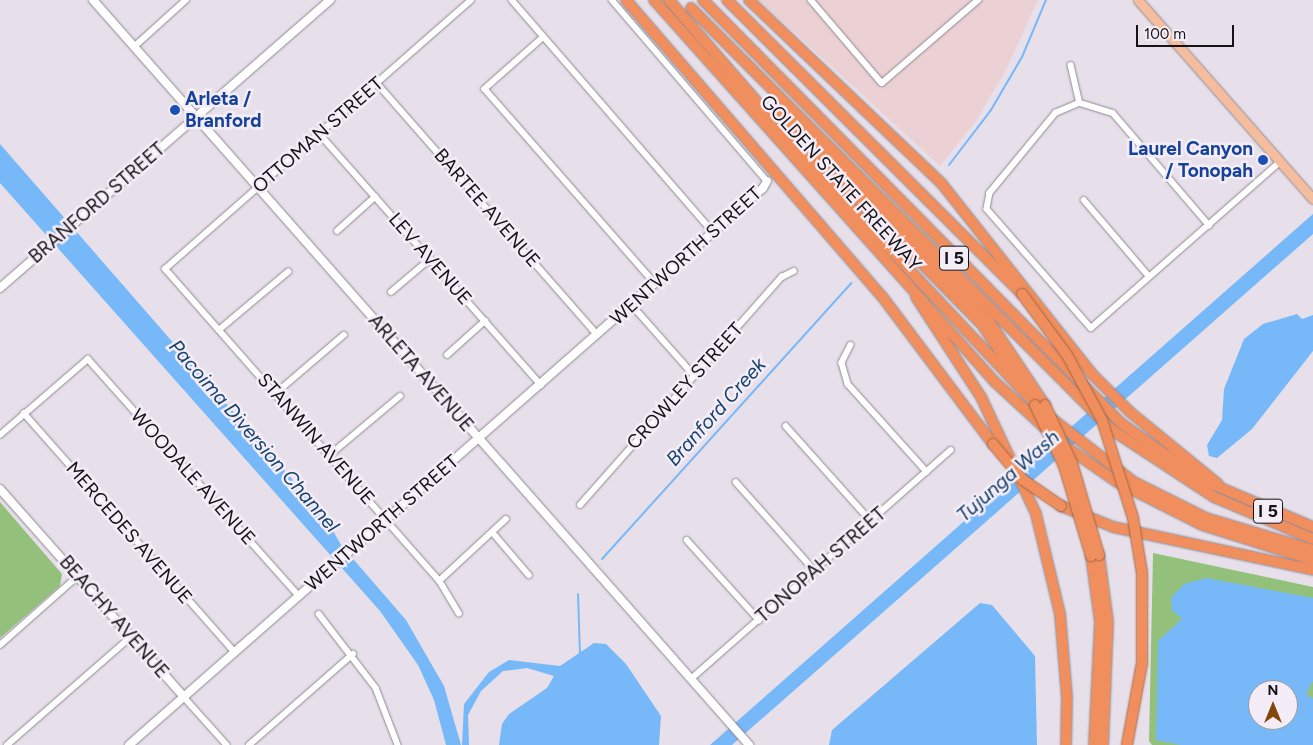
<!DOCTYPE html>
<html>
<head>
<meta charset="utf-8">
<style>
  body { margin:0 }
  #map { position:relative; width:1313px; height:745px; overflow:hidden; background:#e7e0ea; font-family:Figtree,sans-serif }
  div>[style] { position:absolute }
  .industrial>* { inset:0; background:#ecd1d4 }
  .green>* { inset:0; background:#93c17c }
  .water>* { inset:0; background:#77b8f9 }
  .stream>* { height:2px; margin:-1px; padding:0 1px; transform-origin:1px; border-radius:1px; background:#77b8f9 }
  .roads { filter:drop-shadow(0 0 1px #8f8992) drop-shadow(0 0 1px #8f8992) }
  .street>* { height:5.5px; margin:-2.75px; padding:0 2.75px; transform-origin:2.75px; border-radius:2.75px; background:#fff }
  .secondary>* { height:8px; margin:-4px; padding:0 4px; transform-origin:4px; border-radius:4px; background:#fff }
  .primary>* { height:9px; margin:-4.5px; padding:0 4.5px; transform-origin:4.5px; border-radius:4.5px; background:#f6bc9e }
  .highway>* { height:10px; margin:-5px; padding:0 5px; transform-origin:5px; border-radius:5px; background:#f08f5d }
  .bridges { filter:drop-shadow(0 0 1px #a36444) drop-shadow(0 0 1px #a36444) }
  .highway-bridge>* { height:10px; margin:-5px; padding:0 5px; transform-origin:5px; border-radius:5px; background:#f08f5d }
  .dots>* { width:14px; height:14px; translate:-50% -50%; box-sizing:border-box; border:2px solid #f4edf7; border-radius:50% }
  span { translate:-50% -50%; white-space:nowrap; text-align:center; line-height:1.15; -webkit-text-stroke:5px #f4edf7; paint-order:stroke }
  .shield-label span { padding:1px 4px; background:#f4edf7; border:1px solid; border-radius:4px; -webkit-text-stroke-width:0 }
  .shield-label { font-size:18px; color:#151316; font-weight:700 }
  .transit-label { font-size:19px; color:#164399; font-weight:700 }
  .left { translate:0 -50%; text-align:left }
  .right { translate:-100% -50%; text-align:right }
  .street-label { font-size:19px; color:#151316 }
  .water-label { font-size:20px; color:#14426b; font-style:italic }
  .north { position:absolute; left:1248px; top:680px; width:50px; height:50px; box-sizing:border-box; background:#f4edf7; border:1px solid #9b969d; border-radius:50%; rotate:0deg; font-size:14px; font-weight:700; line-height:20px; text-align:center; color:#151316 }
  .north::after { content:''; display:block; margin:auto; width:18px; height:22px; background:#854708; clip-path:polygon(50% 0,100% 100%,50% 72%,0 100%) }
  .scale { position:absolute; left:1136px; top:25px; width:98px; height:22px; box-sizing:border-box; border:2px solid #151316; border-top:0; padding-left:6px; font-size:15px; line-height:18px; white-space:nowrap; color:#151316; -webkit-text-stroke:4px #f4edf7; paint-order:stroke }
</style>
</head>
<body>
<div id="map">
  <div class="industrial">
    <div style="clip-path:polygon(759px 0,1038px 0,1007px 68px,976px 121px,940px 166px)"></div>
  </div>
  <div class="green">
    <div style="clip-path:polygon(0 502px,62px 574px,60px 586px,0 638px)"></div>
    <div style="clip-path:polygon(evenodd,1153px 553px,1313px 587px,1313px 745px,1152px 745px,1149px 741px,1153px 553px,1258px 690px,1288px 690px,1288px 720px,1258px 720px,1258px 690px)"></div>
  </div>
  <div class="water">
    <div style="clip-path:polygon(0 144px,326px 518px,341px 545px,406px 620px,444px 686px,461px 745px,446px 745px,434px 700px,418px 665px,380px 611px,0 183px)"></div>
    <div style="clip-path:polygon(1313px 214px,1313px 234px,1129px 396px,732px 745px,710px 745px)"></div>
    <div style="clip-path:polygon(1297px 314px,1302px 319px,1313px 315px,1313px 351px,1252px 429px,1217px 458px,1209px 456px,1207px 445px,1222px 420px,1224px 389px,1244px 339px,1263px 324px)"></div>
    <div style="clip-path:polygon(evenodd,1206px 578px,1313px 598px,1313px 681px,1306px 694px,1313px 699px,1313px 745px,1181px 745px,1156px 740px,1158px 641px,1182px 619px,1172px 610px,1171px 598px,1184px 584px,1206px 578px,1258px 690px,1288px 690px,1288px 720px,1258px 720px,1258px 690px)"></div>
    <div style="clip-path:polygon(980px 603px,992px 605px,1035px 656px,1037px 745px,829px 745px,832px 730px)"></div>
    <div style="clip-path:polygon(594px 643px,606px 644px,626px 664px,661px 716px,659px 745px,499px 745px,502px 724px,509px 714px,547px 688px,554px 676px,527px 668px,503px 671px,481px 691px,468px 715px,469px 745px,462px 745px,464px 704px,489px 672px,509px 660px,560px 666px)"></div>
  </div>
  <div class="stream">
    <div style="left:949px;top:165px;width:69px;rotate:-52.6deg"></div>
    <div style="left:991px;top:110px;width:61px;rotate:-59.7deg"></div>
    <div style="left:1022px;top:57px;width:62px;rotate:-67.2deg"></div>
    <div style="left:602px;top:559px;width:372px;rotate:-47.9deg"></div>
    <div style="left:578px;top:594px;width:59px;rotate:88.1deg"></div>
  </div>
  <div class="roads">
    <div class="street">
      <div style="left:512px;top:0;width:307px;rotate:49.1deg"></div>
      <div style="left:612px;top:0;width:238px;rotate:49.4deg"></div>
      <div style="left:811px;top:0;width:109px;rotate:49.5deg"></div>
      <div style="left:882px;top:83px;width:127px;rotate:-40.8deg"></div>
      <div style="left:544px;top:37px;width:79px;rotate:138.6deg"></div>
      <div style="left:485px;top:89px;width:258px;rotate:48.8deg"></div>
      <div style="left:134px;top:47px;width:70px;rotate:-42.1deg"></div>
      <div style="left:1071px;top:65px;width:39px;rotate:77deg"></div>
      <div style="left:1080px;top:103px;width:34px;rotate:17deg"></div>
      <div style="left:1113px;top:113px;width:148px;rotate:49.4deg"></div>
      <div style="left:377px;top:83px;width:334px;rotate:48.8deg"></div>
      <div style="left:1080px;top:103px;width:26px;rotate:157deg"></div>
      <div style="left:1056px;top:113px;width:104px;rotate:129.5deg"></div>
      <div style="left:990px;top:193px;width:16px;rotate:101deg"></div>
      <div style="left:987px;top:209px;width:158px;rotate:48.8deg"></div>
      <div style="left:1091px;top:328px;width:252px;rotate:-41.3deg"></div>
      <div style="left:319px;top:133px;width:336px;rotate:48.6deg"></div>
      <div style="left:1084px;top:200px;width:100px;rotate:49.5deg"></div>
      <div style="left:337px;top:231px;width:51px;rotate:-41.8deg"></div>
      <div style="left:391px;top:292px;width:51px;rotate:-40.2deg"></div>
      <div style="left:632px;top:305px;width:94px;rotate:48.5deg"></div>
      <div style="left:220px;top:329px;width:89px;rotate:-40deg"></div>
      <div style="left:851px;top:345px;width:20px;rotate:117deg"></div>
      <div style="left:842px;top:363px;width:22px;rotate:74deg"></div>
      <div style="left:848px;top:384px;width:118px;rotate:48.1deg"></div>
      <div style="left:447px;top:355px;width:51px;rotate:-41.8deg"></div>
      <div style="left:276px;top:393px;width:89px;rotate:-40.5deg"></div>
      <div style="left:24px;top:413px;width:319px;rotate:48.6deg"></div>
      <div style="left:786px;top:426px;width:127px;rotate:48.2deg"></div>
      <div style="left:0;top:435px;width:116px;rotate:-40.8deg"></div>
      <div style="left:88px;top:359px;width:316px;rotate:48.3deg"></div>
      <div style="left:331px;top:454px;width:90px;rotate:-40deg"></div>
      <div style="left:736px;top:482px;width:119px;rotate:48.4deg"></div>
      <div style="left:580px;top:505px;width:305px;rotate:-48.5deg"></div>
      <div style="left:782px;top:277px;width:13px;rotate:-27deg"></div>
      <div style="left:494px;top:534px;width:54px;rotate:49.5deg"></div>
      <div style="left:687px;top:540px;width:108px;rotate:48deg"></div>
      <div style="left:439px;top:581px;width:91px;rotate:-42.8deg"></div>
      <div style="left:319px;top:614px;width:93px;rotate:52.4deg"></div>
      <div style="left:376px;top:688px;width:61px;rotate:68.9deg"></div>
      <div style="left:459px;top:614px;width:39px;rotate:-121deg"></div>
      <div style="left:439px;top:581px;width:415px;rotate:-131.3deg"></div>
      <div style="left:165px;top:269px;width:407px;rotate:-41.3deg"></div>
      <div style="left:0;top:645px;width:104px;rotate:-41.5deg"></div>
      <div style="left:691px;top:679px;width:346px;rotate:-41.4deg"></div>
      <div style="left:184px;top:697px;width:64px;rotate:48.1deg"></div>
      <div style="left:7px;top:745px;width:166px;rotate:-41.1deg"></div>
      <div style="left:249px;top:745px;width:138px;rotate:-41.2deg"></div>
    </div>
    <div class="secondary">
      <div style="left:93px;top:0;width:993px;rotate:48.63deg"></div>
      <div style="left:0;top:288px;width:438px;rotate:-41.1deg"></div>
      <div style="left:0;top:489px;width:278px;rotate:48.5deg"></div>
      <div style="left:129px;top:745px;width:844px;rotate:-41.3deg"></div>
      <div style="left:763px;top:188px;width:8px;rotate:-60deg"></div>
    </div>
    <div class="primary">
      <div style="left:1138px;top:0;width:265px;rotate:48.7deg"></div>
    </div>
    <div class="highway">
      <div style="left:626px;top:0;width:395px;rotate:49.2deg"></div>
      <div style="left:884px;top:299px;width:181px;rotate:53.1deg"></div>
      <div style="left:654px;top:0;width:512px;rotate:48.25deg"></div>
      <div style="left:995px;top:382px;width:69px;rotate:42.7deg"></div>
      <div style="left:669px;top:0;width:240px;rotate:49.1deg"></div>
      <div style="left:826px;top:181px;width:316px;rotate:46.8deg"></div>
      <div style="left:1042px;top:411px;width:116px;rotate:37.7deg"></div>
      <div style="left:1134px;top:482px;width:80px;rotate:26.6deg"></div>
      <div style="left:1206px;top:518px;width:112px;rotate:16.7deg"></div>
      <div style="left:703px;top:0;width:595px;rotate:45.34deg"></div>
      <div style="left:1121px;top:423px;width:97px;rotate:35.3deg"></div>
      <div style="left:1200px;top:479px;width:123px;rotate:23deg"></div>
      <div style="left:727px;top:0;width:416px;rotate:44.9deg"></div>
      <div style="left:749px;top:0;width:267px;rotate:43.6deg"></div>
      <div style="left:942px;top:184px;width:243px;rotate:51.7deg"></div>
      <div style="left:1093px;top:375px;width:52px;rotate:45deg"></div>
      <div style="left:1130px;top:412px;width:114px;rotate:39.3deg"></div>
      <div style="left:691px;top:8px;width:596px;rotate:45.07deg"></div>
      <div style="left:1112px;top:430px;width:122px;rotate:33.3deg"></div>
      <div style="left:1214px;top:497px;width:108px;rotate:23deg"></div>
      <div style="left:778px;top:104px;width:303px;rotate:45.8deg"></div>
      <div style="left:989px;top:321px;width:101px;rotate:56.3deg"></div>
      <div style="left:770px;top:109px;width:304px;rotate:45.5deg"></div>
      <div style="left:983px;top:326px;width:87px;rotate:56.3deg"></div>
      <div style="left:916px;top:297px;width:119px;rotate:57deg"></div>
      <div style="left:981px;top:397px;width:129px;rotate:64.8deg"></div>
      <div style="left:1036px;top:514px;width:103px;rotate:76.5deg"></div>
      <div style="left:1060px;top:614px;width:83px;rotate:85.2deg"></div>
      <div style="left:1067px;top:697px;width:48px;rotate:91.2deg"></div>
      <div style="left:1062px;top:444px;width:67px;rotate:34.6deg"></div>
      <div style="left:1117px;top:482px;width:95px;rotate:26.8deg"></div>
      <div style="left:1202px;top:525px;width:116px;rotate:17.5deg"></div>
      <div style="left:1061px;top:506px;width:56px;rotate:22deg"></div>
      <div style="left:1113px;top:527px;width:205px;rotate:12.1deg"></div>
      <div style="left:1099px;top:555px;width:68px;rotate:82.3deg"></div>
      <div style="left:1108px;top:622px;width:123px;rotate:92.3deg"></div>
      <div style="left:1091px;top:556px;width:67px;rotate:82.2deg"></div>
      <div style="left:1100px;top:622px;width:123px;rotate:92.8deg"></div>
    </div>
  </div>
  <div class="bridges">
    <div class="highway-bridge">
      <div style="left:1022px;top:294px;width:76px;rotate:53.6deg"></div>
      <div style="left:1067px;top:355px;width:74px;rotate:61.7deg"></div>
      <div style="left:1102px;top:420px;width:103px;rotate:72.4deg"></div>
      <div style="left:1133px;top:518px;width:56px;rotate:80.7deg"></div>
      <div style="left:1142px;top:573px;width:90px;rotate:90deg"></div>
      <div style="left:1142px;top:663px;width:83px;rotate:100.4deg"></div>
      <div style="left:1035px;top:405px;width:68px;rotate:64.6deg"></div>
      <div style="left:1064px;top:466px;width:94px;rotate:73.3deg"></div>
      <div style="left:1045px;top:405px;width:64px;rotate:65deg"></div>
      <div style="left:1072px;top:463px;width:96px;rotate:73.6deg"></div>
      <div style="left:993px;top:444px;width:47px;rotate:50.2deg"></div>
      <div style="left:1023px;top:480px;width:46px;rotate:34.4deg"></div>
    </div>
  </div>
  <div class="dots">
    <div style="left:175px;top:110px;background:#1a4fb4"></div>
    <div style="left:1263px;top:160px;background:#1a4fb4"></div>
  </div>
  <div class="shield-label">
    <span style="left:954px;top:258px">I 5</span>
    <span style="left:1268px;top:511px">I 5</span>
  </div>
  <div class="transit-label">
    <span class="left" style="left:185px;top:110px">Arleta /<br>Branford</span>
    <span class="right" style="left:1253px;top:160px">Laurel Canyon<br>/ Tonopah</span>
  </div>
  <div class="street-label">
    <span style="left:318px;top:135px;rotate:-41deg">OTTOMAN STREET</span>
    <span style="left:841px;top:183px;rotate:48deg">GOLDEN STATE FREEWAY</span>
    <span style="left:97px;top:203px;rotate:-41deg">BRANFORD STREET</span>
    <span style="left:487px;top:208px;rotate:49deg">BARTEE AVENUE</span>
    <span style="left:686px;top:256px;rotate:-42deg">WENTWORTH STREET</span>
    <span style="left:430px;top:259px;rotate:49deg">LEV AVENUE</span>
    <span style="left:421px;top:373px;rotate:49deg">ARLETA AVENUE</span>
    <span style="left:685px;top:386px;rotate:-48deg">CROWLEY STREET</span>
    <span style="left:316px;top:439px;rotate:49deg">STANWIN AVENUE</span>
    <span style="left:193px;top:477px;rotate:48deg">WOODALE AVENUE</span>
    <span style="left:382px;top:523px;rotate:-41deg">WENTWORTH STREET</span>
    <span style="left:129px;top:533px;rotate:49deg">MERCEDES AVENUE</span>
    <span style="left:821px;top:565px;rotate:-41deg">TONOPAH STREET</span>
    <span style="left:114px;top:617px;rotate:49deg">BEACHY AVENUE</span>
  </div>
  <div class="water-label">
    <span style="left:716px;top:412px;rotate:-48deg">Branford Creek</span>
    <span style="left:254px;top:436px;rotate:49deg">Pacoima Diversion Channel</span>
    <span style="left:1008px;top:476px;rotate:-41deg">Tujunga Wash</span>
  </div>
  <div class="north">N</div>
  <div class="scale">100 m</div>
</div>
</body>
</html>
